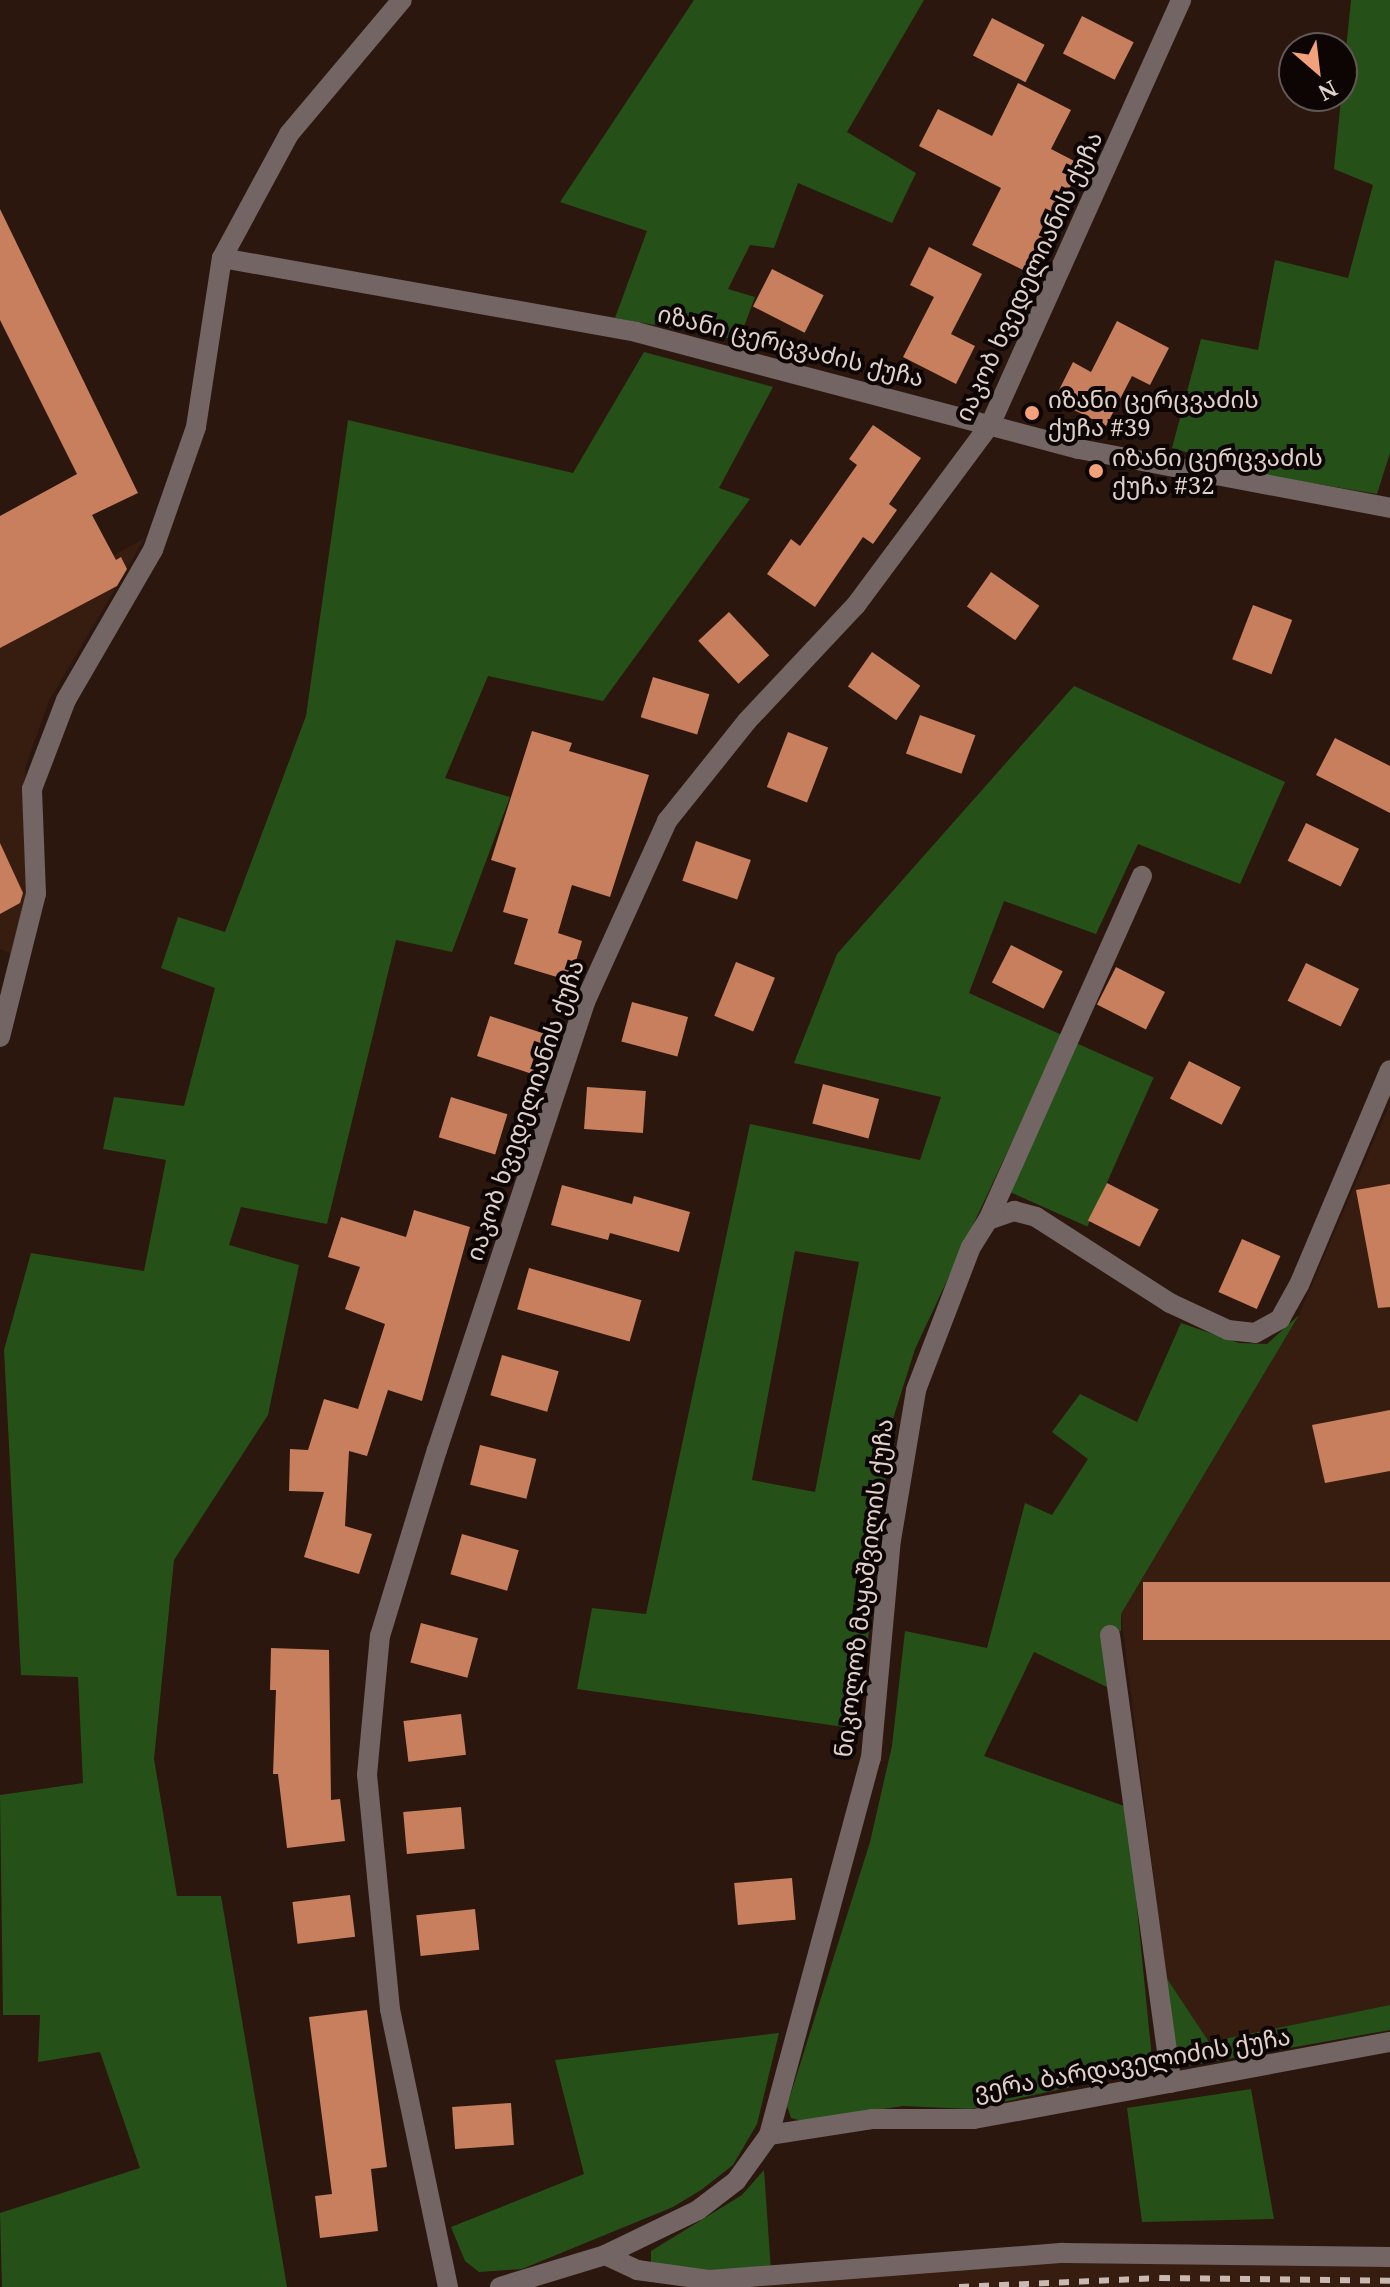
<!DOCTYPE html>
<html>
<head>
<meta charset="utf-8">
<style>
  body { margin:0 }
  #map { position:relative; width:1390px; height:2287px; overflow:hidden; background:#2b170e; font-family:"Noto Serif","Noto Sans Georgian",serif }
  div>[style] { position:absolute }
  .built>* { inset:0; background:#371d10 }
  .green>* { inset:0; background:#255119; transform-origin:0 0 }
  .building>* { inset:0; background:#c77f5e; transform-origin:0 0 }
  .minor>* { height:20px; margin:-10px; padding:0 10px; transform-origin:10px; border-radius:10px; background:#726564 }
  .rail>* { height:6px; margin-top:-3px; transform-origin:0; background:repeating-linear-gradient(90deg,#c8b9b2 0 10px,transparent 0 20px) }
  .dots>* { width:22px; height:22px; translate:-50% -50%; box-sizing:border-box; border:4px solid #0d0503; border-radius:50% }
  span { translate:-50% -50%; white-space:nowrap; text-align:center; line-height:1.15; -webkit-text-stroke:8px #0d0503; paint-order:stroke }
  .street-label { font-size:24px; color:#e0d1cb }
  .poi-label { font-size:24px; color:#e0d1cb }
  .left { translate:0 -50%; text-align:left }
  .north { position:absolute; left:1278px; top:32px; width:80px; height:80px; box-sizing:border-box; background:#0d0503; border:2px solid #615753; border-radius:50%; rotate:152deg; font-size:22px; font-weight:700; line-height:32px; text-align:center; color:#e0d1cb }
  .north::after { content:''; display:block; margin:auto; width:28px; height:36px; background:#f1a17c; clip-path:polygon(50% 0,100% 100%,50% 72%,0 100%) }
</style>
</head>
<body>
<div id="map">
  <div class="built">
    <div style="clip-path:polygon(145px 538px,49px 701px,25px 768px,32px 898px,13px 954px,0 949px,0 617px)"></div>
    <div style="clip-path:polygon(1390px 1103px,1390px 2005px,1209px 2042px,1166px 1977px,1121px 1614px,1299px 1315px)"></div>
    <div style="clip-path:polygon(948px 2262px,1390px 2266px,1390px 2287px,746px 2287px)"></div>
  </div>
  <div class="green">
    <div style="clip-path:polygon(694px 0,924px 0,847px 132px,916px 173px,892px 223px,798px 183px,774px 248px,750px 245px,728px 289px,755px 297px,739px 340px,615px 318px,647px 231px,560px 202px)"></div>
    <div style="clip-path:polygon(1351px 0,1390px 0,1390px 453px,1377px 494px,1270px 476px,1172px 448px,1201px 339px,1258px 350px,1275px 260px,1348px 278px,1373px 185px,1334px 169px)"></div>
    <div style="clip-path:polygon(644px 352px,773px 387px,719px 488px,750px 499px,603px 701px,488px 676px,445px 778px,510px 797px,452px 952px,396px 940px,327px 1224px,241px 1207px,229px 1245px,299px 1265px,268px 1415px,174px 1560px,154px 1759px,177px 1896px,221px 1896px,287px 2287px,2px 2287px,0 2213px,140px 2168px,100px 2052px,38px 2062px,40px 2015px,3px 2015px,0 1795px,83px 1783px,78px 1677px,21px 1675px,4px 1350px,31px 1253px,144px 1271px,166px 1160px,103px 1149px,114px 1097px,184px 1106px,215px 988px,161px 968px,178px 917px,225px 932px,306px 716px,348px 420px,573px 473px)"></div>
    <div style="clip-path:polygon(evenodd,1074px 686px,1285px 782px,1240px 884px,1138px 844px,1096px 934px,1004px 901px,969px 993px,1062px 1035px,915px 1349px,892px 1422px,858px 1729px,577px 1689px,592px 1608px,646px 1614px,750px 1124px,920px 1160px,941px 1097px,794px 1063px,837px 954px,1074px 686px,795px 1251px,859px 1262px,815px 1492px,752px 1480px,795px 1251px)"></div>
    <div style="left:1076px;top:1043px;width:85px;height:163px;rotate:24deg"></div>
    <div style="clip-path:polygon(1299px 1315px,1121px 1614px,1121px 1631px,1103px 1635px,1109px 1688px,1034px 1652px,984px 1756px,1127px 1807px,1153px 2069px,971px 2109px,903px 2106px,802px 2121px,791px 2118px,787px 2106px,870px 1842px,892px 1746px,905px 1631px,987px 1648px,1025px 1503px,1052px 1515px,1088px 1459px,1052px 1432px,1080px 1394px,1137px 1422px,1181px 1323px,1239px 1343px,1267px 1344px)"></div>
    <div style="clip-path:polygon(1166px 1977px,1209px 2042px,1390px 2005px,1390px 2030px,1188px 2066px,1175px 2055px)"></div>
    <div style="clip-path:polygon(779px 2033px,757px 2124px,733px 2165px,701px 2190px,673px 2207px,522px 2269px,479px 2272px,465px 2261px,451px 2227px,584px 2174px,555px 2060px)"></div>
    <div style="clip-path:polygon(1251px 2089px,1274px 2219px,1142px 2222px,1127px 2108px)"></div>
    <div style="clip-path:polygon(764px 2170px,771px 2271px,710px 2276px,651px 2266px,651px 2251px,742px 2195px)"></div>
  </div>
  <div class="building">
    <div style="left:1082px;top:16px;width:58px;height:42px;rotate:27deg"></div>
    <div style="left:992px;top:18px;width:59px;height:42px;rotate:27deg"></div>
    <div style="clip-path:polygon(1018px 83px,1071px 110px,1051px 149px,1082px 165px,1025px 271px,972px 245px,1001px 188px,919px 146px,938px 109px,992px 136px)"></div>
    <div style="clip-path:polygon(0 209px,138px 493px,92px 515px,116px 560px,121px 557px,127px 569px,117px 586px,0 648px,0 516px,77px 474px,0 320px)"></div>
    <div style="clip-path:polygon(929px 247px,982px 274px,951px 334px,975px 346px,956px 384px,903px 357px,934px 297px,910px 285px)"></div>
    <div style="left:772px;top:269px;width:58px;height:42px;rotate:27deg"></div>
    <div style="clip-path:polygon(1117px 321px,1169px 348px,1150px 385px,1132px 376px,1106px 426px,1054px 400px,1073px 362px,1091px 372px)"></div>
    <div style="clip-path:polygon(873px 425px,921px 458px,889px 504px,897px 510px,873px 544px,863px 537px,815px 607px,767px 574px,791px 539px,800px 546px,857px 465px,849px 459px)"></div>
    <div style="left:991px;top:572px;width:59px;height:42px;rotate:35deg"></div>
    <div style="left:1253px;top:605px;width:42px;height:58px;rotate:21deg"></div>
    <div style="left:729px;top:612px;width:59px;height:42px;rotate:47deg"></div>
    <div style="left:872px;top:652px;width:59px;height:42px;rotate:35deg"></div>
    <div style="left:653px;top:677px;width:59px;height:42px;rotate:17deg"></div>
    <div style="left:920px;top:715px;width:59px;height:41px;rotate:20deg"></div>
    <div style="clip-path:polygon(532px 731px,572px 743px,569px 751px,649px 775px,610px 897px,572px 885px,558px 933px,582px 941px,570px 981px,514px 964px,528px 919px,503px 912px,516px 868px,491px 860px)"></div>
    <div style="left:788px;top:732px;width:43px;height:59px;rotate:21deg"></div>
    <div style="clip-path:polygon(1335px 738px,1390px 766px,1390px 813px,1316px 775px)"></div>
    <div style="left:1306px;top:823px;width:59px;height:42px;rotate:26deg"></div>
    <div style="left:696px;top:841px;width:58px;height:42px;rotate:19deg"></div>
    <div style="clip-path:polygon(0 843px,23px 893px,20px 903px,0 914px)"></div>
    <div style="left:1011px;top:945px;width:58px;height:42px;rotate:27deg"></div>
    <div style="left:736px;top:962px;width:42px;height:58px;rotate:22deg"></div>
    <div style="left:1306px;top:963px;width:59px;height:42px;rotate:26deg"></div>
    <div style="left:1116px;top:967px;width:55px;height:42px;rotate:27deg"></div>
    <div style="left:632px;top:1002px;width:58px;height:41px;rotate:15deg"></div>
    <div style="left:490px;top:1016px;width:59px;height:42px;rotate:18deg"></div>
    <div style="left:1189px;top:1061px;width:58px;height:42px;rotate:27deg"></div>
    <div style="left:823px;top:1084px;width:58px;height:41px;rotate:15deg"></div>
    <div style="left:587px;top:1087px;width:59px;height:42px;rotate:4deg"></div>
    <div style="left:451px;top:1097px;width:59px;height:42px;rotate:17deg"></div>
    <div style="left:1107px;top:1183px;width:58px;height:42px;rotate:27deg"></div>
    <div style="clip-path:polygon(1390px 1184px,1390px 1307px,1378px 1308px,1356px 1190px)"></div>
    <div style="clip-path:polygon(562px 1185px,632px 1204px,634px 1196px,690px 1212px,679px 1252px,610px 1233px,608px 1240px,551px 1225px)"></div>
    <div style="clip-path:polygon(414px 1210px,470px 1227px,422px 1401px,388px 1390px,367px 1456px,349px 1451px,345px 1526px,372px 1534px,359px 1574px,304px 1557px,324px 1492px,289px 1491px,290px 1449px,308px 1450px,324px 1399px,358px 1409px,385px 1324px,345px 1309px,360px 1267px,328px 1257px,341px 1217px,406px 1237px)"></div>
    <div style="left:1242px;top:1239px;width:42px;height:58px;rotate:24deg"></div>
    <div style="left:529px;top:1268px;width:117px;height:43px;rotate:16deg"></div>
    <div style="left:502px;top:1355px;width:59px;height:42px;rotate:16deg"></div>
    <div style="clip-path:polygon(1390px 1410px,1390px 1471px,1325px 1483px,1312px 1425px)"></div>
    <div style="left:480px;top:1445px;width:58px;height:41px;rotate:14deg"></div>
    <div style="left:462px;top:1534px;width:59px;height:42px;rotate:16deg"></div>
    <div style="left:1390px;top:1582px;width:58px;height:247px;rotate:90deg"></div>
    <div style="left:421px;top:1623px;width:59px;height:41px;rotate:15deg"></div>
    <div style="clip-path:polygon(271px 1648px,329px 1650px,331px 1800px,340px 1799px,345px 1841px,287px 1848px,278px 1774px,273px 1774px,276px 1690px,270px 1690px)"></div>
    <div style="left:461px;top:1714px;width:41px;height:58px;rotate:83deg"></div>
    <div style="left:461px;top:1807px;width:42px;height:58px;rotate:85deg"></div>
    <div style="left:792px;top:1878px;width:42px;height:58px;rotate:85deg"></div>
    <div style="left:350px;top:1895px;width:42px;height:58px;rotate:83deg"></div>
    <div style="left:475px;top:1909px;width:41px;height:59px;rotate:84deg"></div>
    <div style="clip-path:polygon(367px 2010px,387px 2167px,371px 2169px,378px 2231px,320px 2238px,315px 2196px,332px 2194px,309px 2017px)"></div>
    <div style="left:511px;top:2103px;width:42px;height:59px;rotate:86deg"></div>
  </div>
  <div class="minor">
    <div style="left:222px;top:258px;width:421px;rotate:10.1deg"></div>
    <div style="left:636px;top:332px;width:458px;rotate:14.8deg"></div>
    <div style="left:1079px;top:449px;width:317px;rotate:10.7deg"></div>
    <div style="left:0;top:1037px;width:147px;rotate:-75.9deg"></div>
    <div style="left:36px;top:894px;width:105px;rotate:-92.2deg"></div>
    <div style="left:32px;top:789px;width:95px;rotate:-69.1deg"></div>
    <div style="left:66px;top:700px;width:173px;rotate:-59.9deg"></div>
    <div style="left:153px;top:550px;width:130px;rotate:-70.7deg"></div>
    <div style="left:196px;top:427px;width:171px;rotate:-81.3deg"></div>
    <div style="left:222px;top:258px;width:141px;rotate:-61.6deg"></div>
    <div style="left:289px;top:134px;width:175px;rotate:-49.9deg"></div>
    <div style="left:988px;top:1220px;width:28px;rotate:-19deg"></div>
    <div style="left:1014px;top:1211px;width:23px;rotate:15deg"></div>
    <div style="left:1036px;top:1217px;width:159px;rotate:32.7deg"></div>
    <div style="left:1170px;top:1303px;width:64px;rotate:25deg"></div>
    <div style="left:1228px;top:1330px;width:27px;rotate:6deg"></div>
    <div style="left:1255px;top:1333px;width:29px;rotate:-29deg"></div>
    <div style="left:1280px;top:1319px;width:39px;rotate:-61deg"></div>
    <div style="left:1299px;top:1285px;width:233px;rotate:-67.1deg"></div>
    <div style="left:1110px;top:1635px;width:452px;rotate:82.2deg"></div>
    <div style="left:769px;top:2135px;width:104px;rotate:-8.8deg"></div>
    <div style="left:872px;top:2119px;width:102px"></div>
    <div style="left:974px;top:2119px;width:423px;rotate:-10.5deg"></div>
    <div style="left:605px;top:2255px;width:35px;rotate:25deg"></div>
    <div style="left:637px;top:2270px;width:74px;rotate:7.8deg"></div>
    <div style="left:710px;top:2280px;width:354px;rotate:-4.4deg"></div>
    <div style="left:1063px;top:2253px;width:327px;rotate:0.7deg"></div>
    <div style="left:448px;top:2287px;width:284px;rotate:-101.8deg"></div>
    <div style="left:390px;top:2009px;width:235px;rotate:-95.6deg"></div>
    <div style="left:367px;top:1775px;width:140px;rotate:-84.7deg"></div>
    <div style="left:380px;top:1636px;width:195px;rotate:-73deg"></div>
    <div style="left:437px;top:1450px;width:472px;rotate:-71.7deg"></div>
    <div style="left:585px;top:1002px;width:199px;rotate:-65.6deg"></div>
    <div style="left:667px;top:821px;width:128px;rotate:-51.3deg"></div>
    <div style="left:747px;top:721px;width:159px;rotate:-46.8deg"></div>
    <div style="left:856px;top:605px;width:227px;rotate:-53.4deg"></div>
    <div style="left:991px;top:423px;width:464px;rotate:-65.8deg"></div>
    <div style="left:500px;top:2287px;width:110px;rotate:-16.9deg"></div>
    <div style="left:605px;top:2255px;width:103px;rotate:-25.8deg"></div>
    <div style="left:698px;top:2210px;width:48px;rotate:-37.3deg"></div>
    <div style="left:736px;top:2181px;width:57px;rotate:-54.3deg"></div>
    <div style="left:769px;top:2135px;width:391px;rotate:-74.9deg"></div>
    <div style="left:871px;top:1758px;width:219px;rotate:-84.8deg"></div>
    <div style="left:891px;top:1540px;width:152px;rotate:-80.5deg"></div>
    <div style="left:916px;top:1390px;width:153px;rotate:-69deg"></div>
    <div style="left:971px;top:1247px;width:32px;rotate:-58deg"></div>
    <div style="left:988px;top:1220px;width:377px;rotate:-65.9deg"></div>
  </div>
  <div class="rail">
    <div style="left:959px;top:2287px;width:201px;rotate:-2.6deg"></div>
    <div style="left:1160px;top:2278px;width:230px;rotate:0.7deg"></div>
  </div>
  <div class="dots">
    <div style="left:1032px;top:413px;background:#f1a17c"></div>
    <div style="left:1096px;top:471px;background:#f1a17c"></div>
  </div>
  <div class="street-label">
    <span style="left:1028px;top:276px;rotate:-65deg">იაკობ ხვედელიანის ქუჩა</span>
    <span style="left:791px;top:345px;rotate:14deg">იზანი ცერცვაძის ქუჩა</span>
    <span style="left:524px;top:1110px;rotate:-71deg">იაკობ ხვედელიანის ქუჩა</span>
    <span style="left:863px;top:1588px;rotate:-83deg">ნიკოლოზ მაყაშვილის ქუჩა</span>
    <span style="left:1132px;top:2063px;rotate:-10deg">ვერა ბარდაველიძის ქუჩა</span>
  </div>
  <div class="poi-label">
    <span class="left" style="left:1048px;top:413px">იზანი ცერცვაძის<br>ქუჩა #39</span>
    <span class="left" style="left:1112px;top:471px">იზანი ცერცვაძის<br>ქუჩა #32</span>
  </div>
  <div class="north">N</div>
</div>
</body>
</html>
